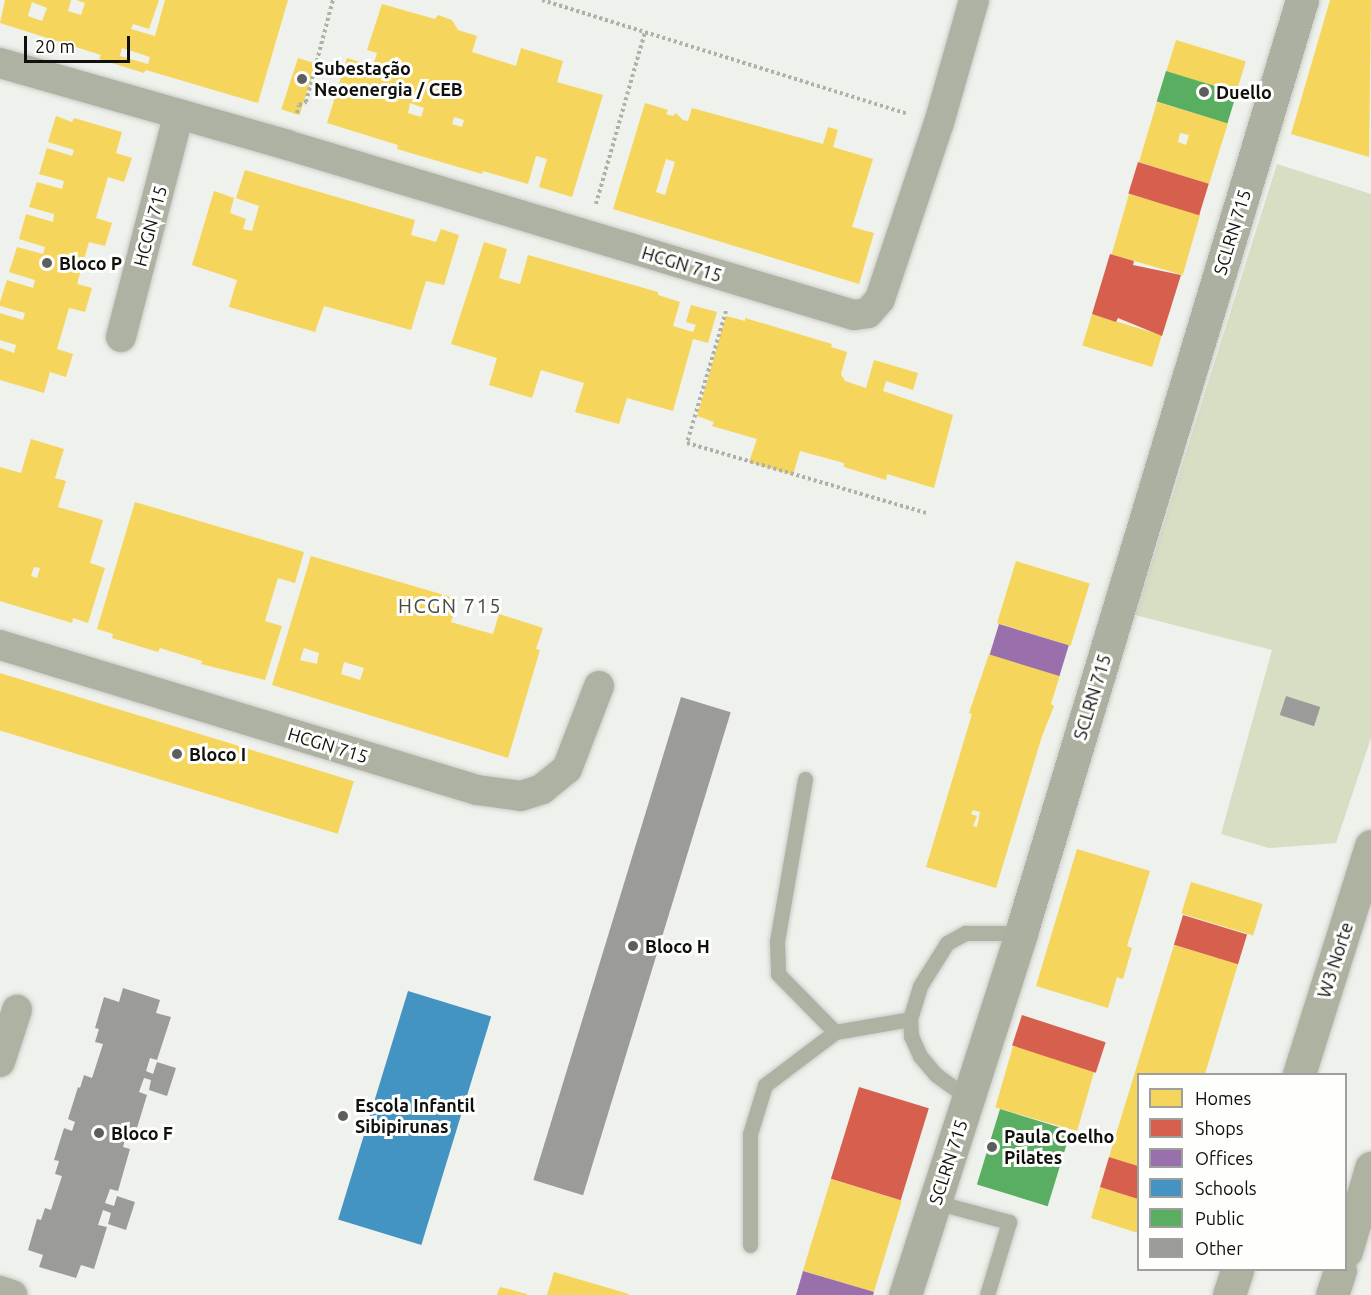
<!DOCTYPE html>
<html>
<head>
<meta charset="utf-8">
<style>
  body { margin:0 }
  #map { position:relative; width:1371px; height:1295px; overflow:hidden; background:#eff1ec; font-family:Ubuntu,sans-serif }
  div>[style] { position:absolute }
  .green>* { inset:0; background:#d6dec3 }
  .homes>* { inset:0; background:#f6d55c; transform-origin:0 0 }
  .shops>* { inset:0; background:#d6604d; transform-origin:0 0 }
  .offices>* { inset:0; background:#9970ab; transform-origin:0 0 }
  .schools>* { inset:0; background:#4393c3; transform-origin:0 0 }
  .public>* { inset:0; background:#5aae61; transform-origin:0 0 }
  .building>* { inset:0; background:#9b9c99; transform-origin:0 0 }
  .path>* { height:4px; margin-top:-2px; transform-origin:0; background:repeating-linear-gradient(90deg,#aeb1a7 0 3px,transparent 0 6px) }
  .roads { filter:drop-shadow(0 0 2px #cbccc9) drop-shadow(0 0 2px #cbccc9) }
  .lane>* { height:15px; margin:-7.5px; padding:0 7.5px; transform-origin:7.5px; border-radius:7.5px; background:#aeb2a3 }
  .street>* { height:30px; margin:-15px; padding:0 15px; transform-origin:15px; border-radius:15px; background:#aeb2a3 }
  .secondary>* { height:33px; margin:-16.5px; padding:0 16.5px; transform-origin:16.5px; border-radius:16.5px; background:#acb0a0 }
  .primary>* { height:33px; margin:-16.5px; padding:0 16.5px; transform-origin:16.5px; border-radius:16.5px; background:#aeb2a0 }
  .dots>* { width:16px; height:16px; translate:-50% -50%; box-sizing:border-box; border:3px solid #fefffd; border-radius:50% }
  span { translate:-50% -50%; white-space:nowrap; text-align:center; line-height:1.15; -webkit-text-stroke:6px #fefffd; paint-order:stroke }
  .poi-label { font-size:18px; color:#10110e; font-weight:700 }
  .left { translate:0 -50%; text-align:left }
  .street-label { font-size:18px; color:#10110e }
  .neighbourhood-label { font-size:20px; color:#464941; letter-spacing:1.5px }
  .legend { position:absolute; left:1137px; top:1073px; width:210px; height:198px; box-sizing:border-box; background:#fefffd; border:2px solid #9fa09d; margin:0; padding:8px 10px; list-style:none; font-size:18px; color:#10110e }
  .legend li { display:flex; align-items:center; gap:12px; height:30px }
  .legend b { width:30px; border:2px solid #9fa09d }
  .scale { position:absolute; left:24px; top:36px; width:106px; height:27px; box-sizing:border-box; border:3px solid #10110e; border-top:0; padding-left:8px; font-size:18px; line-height:21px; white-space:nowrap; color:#10110e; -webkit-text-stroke:4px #fefffd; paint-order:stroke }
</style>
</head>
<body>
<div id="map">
  <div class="green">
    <div style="clip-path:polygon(1277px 164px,1371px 194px,1371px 738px,1336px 843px,1269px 848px,1221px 834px,1272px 650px,1135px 615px)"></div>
  </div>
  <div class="homes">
    <div style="clip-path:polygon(evenodd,5px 0,71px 0,68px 11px,81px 15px,85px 3px,76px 0,159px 0,149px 29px,133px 24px,131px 29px,155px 36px,165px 0,288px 0,258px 103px,146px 70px,144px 73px,99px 59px,101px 55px,0 23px,5px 0,32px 2px,47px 8px,42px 21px,28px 16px,32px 2px,5px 0,122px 48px,150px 57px,148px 64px,120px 56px,122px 48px)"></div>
    <div style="clip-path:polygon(1330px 0,1371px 0,1369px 157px,1291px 134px)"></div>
    <div style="clip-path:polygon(evenodd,382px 4px,435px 19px,438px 15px,452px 20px,458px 30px,477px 36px,472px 52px,516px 66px,521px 48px,563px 61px,557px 82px,603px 95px,572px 197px,539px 187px,547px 159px,536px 156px,528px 184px,483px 171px,482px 174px,397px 149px,398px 145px,327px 123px,347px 58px,373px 66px,377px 53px,367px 50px,382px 4px,410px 103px,424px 108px,421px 117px,408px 113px,410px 103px,382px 4px,454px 117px,464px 120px,462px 127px,452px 124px,454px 117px)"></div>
    <div style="left:1176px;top:40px;width:73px;height:33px;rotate:17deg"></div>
    <div style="left:298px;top:58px;width:19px;height:54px;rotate:18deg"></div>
    <div style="clip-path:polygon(evenodd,1157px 102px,1228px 123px,1209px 184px,1139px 162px,1157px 102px,1180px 133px,1189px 135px,1186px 145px,1178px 142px,1180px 133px)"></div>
    <div style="clip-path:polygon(evenodd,645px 103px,668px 110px,666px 114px,673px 116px,676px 113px,683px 120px,688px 121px,692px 108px,823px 144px,828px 127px,838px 130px,833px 147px,873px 159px,852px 227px,874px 233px,859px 284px,613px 209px,645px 103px,666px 159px,675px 162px,665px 195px,656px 192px,666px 159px)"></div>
    <div style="clip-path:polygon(56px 116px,72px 122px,74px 118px,122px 132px,116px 153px,132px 158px,124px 182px,108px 177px,96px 218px,112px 223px,105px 246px,89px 242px,77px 284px,92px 288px,85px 312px,69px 308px,57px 349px,73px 354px,66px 377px,50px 372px,44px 393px,0 380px,0 348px,14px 353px,16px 345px,0 340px,0 313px,23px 320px,25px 313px,0 306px,0 302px,7px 280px,33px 288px,35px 280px,9px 272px,17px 247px,43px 254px,45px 247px,19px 239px,26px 214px,53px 222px,54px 214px,29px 207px,37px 182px,62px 189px,64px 181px,39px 174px,47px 148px,72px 156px,74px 150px,48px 142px)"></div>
    <div style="clip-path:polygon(245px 170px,415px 220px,411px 235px,436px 242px,441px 229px,459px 235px,444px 285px,426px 281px,411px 330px,324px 306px,315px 332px,229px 307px,237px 280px,192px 265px,214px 191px,234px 198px,230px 213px,246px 219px,243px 229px,252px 231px,259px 206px,236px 198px)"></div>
    <div style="left:1129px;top:194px;width:74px;height:63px;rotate:16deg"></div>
    <div style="clip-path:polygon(484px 242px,507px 249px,499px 278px,520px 284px,528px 255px,658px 292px,658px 295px,680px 302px,673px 326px,693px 332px,696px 325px,686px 322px,691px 305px,717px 312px,708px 343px,693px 339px,673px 411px,627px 398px,619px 424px,575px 412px,584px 383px,541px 370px,532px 398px,489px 385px,497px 358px,451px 344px)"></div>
    <div style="left:1092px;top:314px;width:73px;height:33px;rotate:17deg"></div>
    <div style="clip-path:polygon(726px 316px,745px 321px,745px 318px,832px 344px,831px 347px,847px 352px,841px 374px,845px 381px,866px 388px,874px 360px,918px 373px,913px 390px,886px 381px,883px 391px,953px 415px,934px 488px,887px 474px,886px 480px,844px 467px,844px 463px,800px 451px,793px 475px,749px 462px,757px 439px,712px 426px,714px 422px,697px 416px)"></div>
    <div style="clip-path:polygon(evenodd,31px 439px,64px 449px,55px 478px,66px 481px,58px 507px,103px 520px,90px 563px,105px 568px,88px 623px,73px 618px,72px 623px,0 601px,0 467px,21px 473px,31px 439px,34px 567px,40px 568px,37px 578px,31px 576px,34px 567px)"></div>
    <div style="clip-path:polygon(135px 502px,304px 552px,295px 583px,278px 578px,265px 621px,282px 626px,265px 680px,201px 664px,202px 661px,160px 648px,158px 652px,112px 638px,113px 634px,97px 629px)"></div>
    <div style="clip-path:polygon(evenodd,311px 556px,458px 599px,451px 622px,471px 628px,493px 634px,499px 614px,543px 628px,536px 649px,540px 650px,508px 758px,272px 685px,311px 556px,304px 648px,319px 653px,317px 664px,300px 660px,304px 648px,311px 556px,344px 662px,364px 668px,360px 680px,341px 674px,344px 662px)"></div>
    <div style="left:1016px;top:561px;width:77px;height:65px;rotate:17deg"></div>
    <div style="clip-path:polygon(evenodd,989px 654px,1060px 675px,1051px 704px,1054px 706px,1042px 736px,996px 888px,926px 867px,972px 714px,969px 713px,989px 654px,973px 810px,980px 812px,977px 827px,973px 826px,977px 816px,971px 814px,973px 810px)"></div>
    <div style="left:0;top:673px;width:370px;height:55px;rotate:17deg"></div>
    <div style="clip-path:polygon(1077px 849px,1150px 871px,1127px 946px,1132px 948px,1123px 979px,1117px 977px,1108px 1008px,1036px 986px)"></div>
    <div style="left:1191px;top:882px;width:75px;height:33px;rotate:17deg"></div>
    <div style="clip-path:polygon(1174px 945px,1238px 964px,1205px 1074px,1138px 1074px,1138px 1166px,1109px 1157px)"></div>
    <div style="left:1013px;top:1046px;width:85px;height:64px;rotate:16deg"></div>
    <div style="left:831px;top:1179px;width:74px;height:96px;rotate:17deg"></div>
    <div style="clip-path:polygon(1100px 1187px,1138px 1199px,1138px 1233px,1091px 1218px)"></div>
    <div style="clip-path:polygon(554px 1272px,629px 1294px,629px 1295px,547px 1295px)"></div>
    <div style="clip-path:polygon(500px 1287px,527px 1294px,527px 1295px,497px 1295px)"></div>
  </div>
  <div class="shops">
    <div style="left:1138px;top:162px;width:74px;height:33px;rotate:17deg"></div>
    <div style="clip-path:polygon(1110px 254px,1134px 261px,1133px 265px,1181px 275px,1162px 336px,1118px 318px,1116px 322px,1092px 314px)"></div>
    <div style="left:1183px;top:915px;width:67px;height:31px;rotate:17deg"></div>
    <div style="left:1022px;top:1015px;width:88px;height:32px;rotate:18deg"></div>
    <div style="left:859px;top:1087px;width:73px;height:96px;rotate:17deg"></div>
    <div style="clip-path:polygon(1109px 1157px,1138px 1166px,1138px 1199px,1100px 1187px)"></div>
  </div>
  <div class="offices">
    <div style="left:999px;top:624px;width:73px;height:32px;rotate:17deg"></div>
    <div style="clip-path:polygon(803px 1271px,874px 1292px,873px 1295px,796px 1295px)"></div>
  </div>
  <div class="schools">
    <div style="left:408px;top:991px;width:87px;height:239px;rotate:17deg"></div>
  </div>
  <div class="public">
    <div style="left:1166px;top:71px;width:74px;height:32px;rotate:17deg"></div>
    <div style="left:1000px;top:1109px;width:74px;height:79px;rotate:17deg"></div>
  </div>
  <div class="building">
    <div style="left:1286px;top:696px;width:36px;height:20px;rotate:18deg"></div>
    <div style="left:681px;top:697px;width:52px;height:505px;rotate:17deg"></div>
    <div style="clip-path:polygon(123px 988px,160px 1000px,156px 1013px,171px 1017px,157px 1060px,150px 1058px,146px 1071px,153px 1074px,157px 1062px,176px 1068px,167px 1096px,149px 1090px,151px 1080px,144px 1078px,139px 1092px,147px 1095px,134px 1138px,126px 1136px,123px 1147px,130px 1149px,118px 1191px,110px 1189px,105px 1203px,114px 1206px,117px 1196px,135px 1202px,126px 1230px,108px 1224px,111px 1213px,103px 1210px,98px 1225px,107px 1227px,94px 1269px,81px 1265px,76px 1278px,39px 1267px,43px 1255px,28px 1250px,37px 1219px,41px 1220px,45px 1208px,51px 1210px,62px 1176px,55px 1174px,59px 1161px,54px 1160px,64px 1128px,72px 1131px,75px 1122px,68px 1119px,78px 1087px,80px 1088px,84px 1075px,92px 1078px,103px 1044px,95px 1042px,99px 1029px,95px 1028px,104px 997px,119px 1002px)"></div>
  </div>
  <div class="path">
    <div style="left:542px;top:0;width:383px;rotate:17.3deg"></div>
    <div style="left:297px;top:113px;width:8px;rotate:-76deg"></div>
    <div style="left:299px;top:105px;width:8px;rotate:-23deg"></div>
    <div style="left:306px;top:102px;width:106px;rotate:-75.2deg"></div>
    <div style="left:596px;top:204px;width:179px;rotate:-74.1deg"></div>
    <div style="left:726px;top:311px;width:138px;rotate:106.5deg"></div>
    <div style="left:687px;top:443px;width:249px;rotate:16.3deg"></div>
  </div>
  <div class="roads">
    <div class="lane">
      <div style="left:805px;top:779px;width:164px;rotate:99.8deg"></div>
      <div style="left:777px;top:941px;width:33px;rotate:88deg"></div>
      <div style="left:778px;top:974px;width:81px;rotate:45.5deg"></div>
      <div style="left:968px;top:1098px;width:39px;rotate:-144deg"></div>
      <div style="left:936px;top:1075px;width:25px;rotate:-130deg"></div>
      <div style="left:920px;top:1056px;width:22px;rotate:-114deg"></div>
      <div style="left:911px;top:1036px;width:17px;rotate:-93deg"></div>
      <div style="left:910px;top:1019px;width:34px;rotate:-73deg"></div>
      <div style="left:920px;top:986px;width:51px;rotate:-57.9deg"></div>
      <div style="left:947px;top:943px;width:21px;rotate:-29deg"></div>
      <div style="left:965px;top:933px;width:56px"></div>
      <div style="left:935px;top:1202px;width:77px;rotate:15.1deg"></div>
      <div style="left:1009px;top:1222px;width:76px;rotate:106.8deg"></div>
      <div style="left:750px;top:1245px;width:111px;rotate:-90deg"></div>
      <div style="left:750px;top:1134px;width:51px;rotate:-73deg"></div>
      <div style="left:765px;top:1085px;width:88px;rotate:-37.1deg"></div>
      <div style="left:835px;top:1032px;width:76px;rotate:-9.8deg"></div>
    </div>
    <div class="street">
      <div style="left:0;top:63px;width:298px;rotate:15.9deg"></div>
      <div style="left:287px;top:145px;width:592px;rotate:16.69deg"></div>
      <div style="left:854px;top:315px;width:14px;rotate:-8deg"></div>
      <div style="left:868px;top:313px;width:18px;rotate:-49deg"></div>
      <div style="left:880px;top:299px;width:186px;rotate:-71.5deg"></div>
      <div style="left:939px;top:123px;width:128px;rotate:-74.1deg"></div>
      <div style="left:121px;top:337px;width:228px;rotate:-75.5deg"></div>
      <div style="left:0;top:645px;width:499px;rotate:16.9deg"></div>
      <div style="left:477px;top:790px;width:44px;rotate:7.8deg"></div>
      <div style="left:521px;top:796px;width:22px;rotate:-18deg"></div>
      <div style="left:542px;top:789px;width:32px;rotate:-39deg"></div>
      <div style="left:567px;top:769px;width:89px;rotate:-68.9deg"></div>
      <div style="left:0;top:1062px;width:55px;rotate:-71.9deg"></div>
      <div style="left:0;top:1291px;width:13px;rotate:18deg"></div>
    </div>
    <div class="secondary">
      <div style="left:905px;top:1295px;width:380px;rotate:-72.2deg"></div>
      <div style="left:1021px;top:933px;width:974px;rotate:-73.24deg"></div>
    </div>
    <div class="primary">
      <div style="left:1299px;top:1074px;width:239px;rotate:-72.5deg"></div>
      <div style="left:1346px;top:1251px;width:87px;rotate:-73.2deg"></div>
      <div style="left:1229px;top:1295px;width:26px;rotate:-72deg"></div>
      <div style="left:1332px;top:1295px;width:26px;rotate:-72deg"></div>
    </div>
  </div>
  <div class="dots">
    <div style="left:302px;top:79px;background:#5e5f5c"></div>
    <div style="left:1204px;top:92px;background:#5e5f5c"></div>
    <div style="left:47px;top:263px;background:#5e5f5c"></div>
    <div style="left:177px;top:754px;background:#5e5f5c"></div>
    <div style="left:633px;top:946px;background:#5e5f5c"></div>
    <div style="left:343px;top:1116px;background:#5e5f5c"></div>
    <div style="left:99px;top:1133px;background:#5e5f5c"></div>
    <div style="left:992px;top:1147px;background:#5e5f5c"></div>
  </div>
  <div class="poi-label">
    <span class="left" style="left:314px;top:79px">Subestação<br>Neoenergia / CEB</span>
    <span class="left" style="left:1216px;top:92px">Duello</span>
    <span class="left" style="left:59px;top:263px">Bloco P</span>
    <span class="left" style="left:189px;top:754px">Bloco I</span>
    <span class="left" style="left:645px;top:946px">Bloco H</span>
    <span class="left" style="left:355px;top:1116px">Escola Infantil<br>Sibipirunas</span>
    <span class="left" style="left:111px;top:1133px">Bloco F</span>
    <span class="left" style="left:1004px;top:1147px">Paula Coelho<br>Pilates</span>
  </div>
  <div class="street-label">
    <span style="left:150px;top:226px;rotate:-75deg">HCGN 715</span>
    <span style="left:1232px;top:232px;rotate:-73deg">SCLRN 715</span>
    <span style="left:682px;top:264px;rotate:17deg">HCGN 715</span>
    <span style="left:1092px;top:697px;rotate:-73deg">SCLRN 715</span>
    <span style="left:328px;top:745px;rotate:17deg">HCGN 715</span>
    <span style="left:1335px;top:960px;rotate:-72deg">W3 Norte</span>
    <span style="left:948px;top:1162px;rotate:-72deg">SCLRN 715</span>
  </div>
  <div class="neighbourhood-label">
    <span style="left:450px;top:605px">HCGN 715</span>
  </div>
  <ul class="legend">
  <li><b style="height:16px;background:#f6d55c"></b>Homes</li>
  <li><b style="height:16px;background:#d6604d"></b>Shops</li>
  <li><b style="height:16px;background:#9970ab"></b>Offices</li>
  <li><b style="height:16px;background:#4393c3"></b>Schools</li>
  <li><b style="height:16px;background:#5aae61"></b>Public</li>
  <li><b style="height:16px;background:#9b9c99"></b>Other</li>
  </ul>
  <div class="scale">20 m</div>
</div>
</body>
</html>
